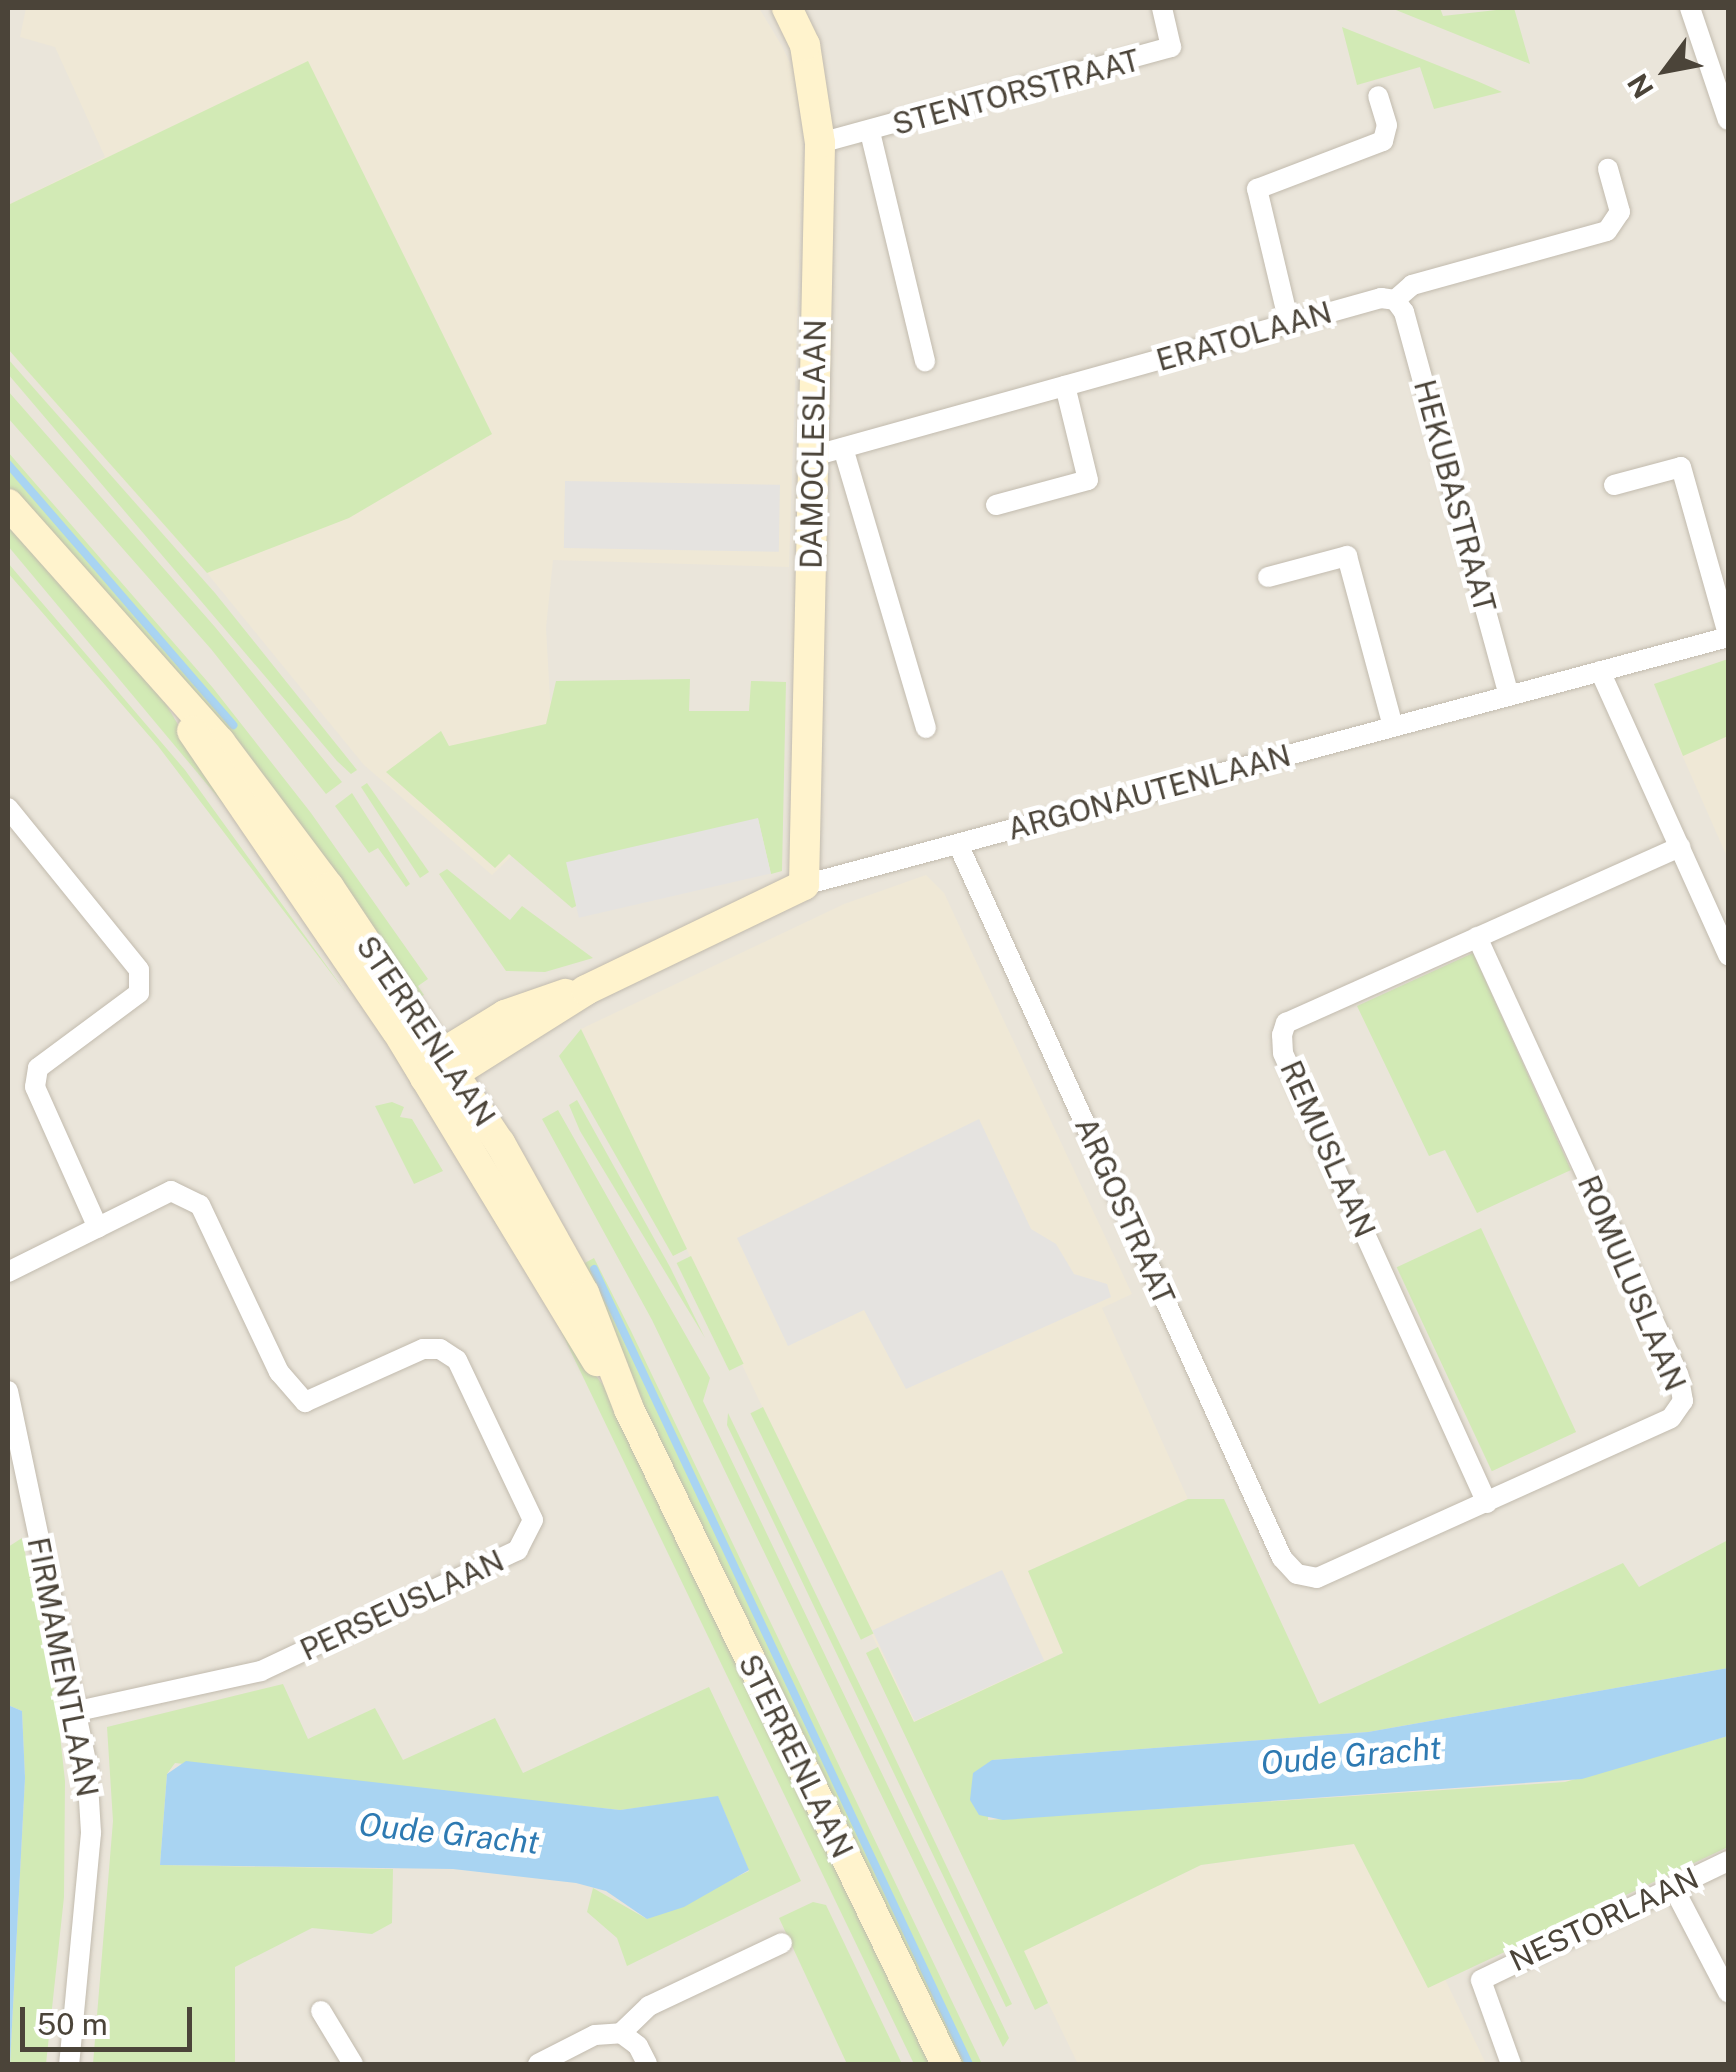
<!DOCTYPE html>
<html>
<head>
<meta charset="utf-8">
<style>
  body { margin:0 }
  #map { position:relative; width:1736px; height:2072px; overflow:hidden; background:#f6f3ec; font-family:"Public Sans",sans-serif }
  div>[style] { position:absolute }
  .residential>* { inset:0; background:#eae5da; transform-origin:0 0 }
  .education>* { inset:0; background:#efe8d6 }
  .green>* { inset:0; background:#d2eab5; transform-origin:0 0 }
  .parking>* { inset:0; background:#e5e3e0; transform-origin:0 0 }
  .water>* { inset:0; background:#a9d4f2 }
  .stream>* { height:8px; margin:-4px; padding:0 4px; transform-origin:4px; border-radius:4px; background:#a9d4f2 }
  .roads { filter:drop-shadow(0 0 2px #c2bbae) drop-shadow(0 0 2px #c2bbae) }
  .street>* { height:20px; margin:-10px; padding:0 10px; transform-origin:10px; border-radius:10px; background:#fff }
  .secondary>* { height:30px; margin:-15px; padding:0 15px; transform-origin:15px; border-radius:15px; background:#fff3cd }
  span { translate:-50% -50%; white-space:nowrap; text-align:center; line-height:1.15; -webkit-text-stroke:10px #fff; paint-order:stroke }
  .street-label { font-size:30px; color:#4b4439 }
  .water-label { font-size:32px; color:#2e7ab2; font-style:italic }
  .frame { position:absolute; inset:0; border:10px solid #4b4439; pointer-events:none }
  .north { position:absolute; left:1616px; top:20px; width:100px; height:100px; -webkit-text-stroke:8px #fff; paint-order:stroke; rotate:238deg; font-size:28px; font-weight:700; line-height:40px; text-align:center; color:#4b4439 }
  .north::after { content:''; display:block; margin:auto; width:35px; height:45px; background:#4b4439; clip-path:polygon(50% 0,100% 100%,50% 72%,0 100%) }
  .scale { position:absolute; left:20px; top:2007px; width:172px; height:45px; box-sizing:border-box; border:5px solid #4b4439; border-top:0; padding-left:12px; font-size:30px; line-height:35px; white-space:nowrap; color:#4b4439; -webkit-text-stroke:8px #fff; paint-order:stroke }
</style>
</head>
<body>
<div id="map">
  <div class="residential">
    <div style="left:8px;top:8px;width:1720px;height:2056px"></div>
  </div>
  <div class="education">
    <div style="clip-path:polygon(26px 8px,759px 8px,782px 46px,794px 71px,803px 144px,789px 567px,553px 560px,546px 628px,550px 700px,604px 767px,492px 875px,364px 765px,207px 573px,8px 349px,8px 205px,105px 157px,55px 47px,20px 37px)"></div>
    <div style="clip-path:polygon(1728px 728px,1728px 859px,1679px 748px)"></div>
    <div style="clip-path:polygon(926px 875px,944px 893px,1132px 1294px,1102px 1308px,1188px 1499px,1029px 1571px,1064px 1652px,914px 1723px,581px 1029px,844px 904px)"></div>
    <div style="clip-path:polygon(1354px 1844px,1398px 1882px,1486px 2064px,1078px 2064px,1023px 1951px,1201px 1865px)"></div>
  </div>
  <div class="green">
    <div style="clip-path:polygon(1391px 8px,1440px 8px,1443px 16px,1514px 8px,1530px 64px)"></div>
    <div style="clip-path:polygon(1342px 27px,1477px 81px,1502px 92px,1434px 109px,1420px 67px,1357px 85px)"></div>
    <div style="clip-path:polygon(308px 61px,492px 434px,349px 518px,207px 573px,8px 349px,8px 205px)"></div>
    <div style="clip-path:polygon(8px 359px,215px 593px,357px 770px,351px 774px,337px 761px,8px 374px)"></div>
    <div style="clip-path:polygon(8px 391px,215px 627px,342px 782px,326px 794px,211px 649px,8px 418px)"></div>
    <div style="clip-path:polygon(8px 452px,213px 688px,311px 813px,428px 979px,418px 986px,424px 995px,417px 998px,88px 577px,8px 487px)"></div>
    <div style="clip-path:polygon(8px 520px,166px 704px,226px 807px,8px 546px)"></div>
    <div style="clip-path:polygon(8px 563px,185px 770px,347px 994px,158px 746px,8px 573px)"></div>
    <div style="clip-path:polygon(1728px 659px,1728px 736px,1683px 756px,1654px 684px)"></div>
    <div style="clip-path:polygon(690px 679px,689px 711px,749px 711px,751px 681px,786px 682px,782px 871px,771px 874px,758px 819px,572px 908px,509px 854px,495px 868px,386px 772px,441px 731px,449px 746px,546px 724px,556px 681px)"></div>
    <div style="clip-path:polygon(367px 783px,429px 872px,420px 878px,361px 787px)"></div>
    <div style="clip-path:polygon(352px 793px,410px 884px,406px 887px,378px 848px,369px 853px,335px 806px)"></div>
    <div style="clip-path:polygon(447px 869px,510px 920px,522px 906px,593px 958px,545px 972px,506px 971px,439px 874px)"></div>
    <div style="clip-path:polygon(1473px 953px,1571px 1170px,1477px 1213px,1445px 1150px,1429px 1156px,1357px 1006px)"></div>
    <div style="clip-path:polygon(581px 1029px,687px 1249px,673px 1256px,559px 1056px)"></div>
    <div style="clip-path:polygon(577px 1100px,670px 1267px,705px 1338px,580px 1131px,569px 1105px)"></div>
    <div style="clip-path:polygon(392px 1102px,404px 1107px,400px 1117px,412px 1119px,443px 1171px,414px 1184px,375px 1106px)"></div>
    <div style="clip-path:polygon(558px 1110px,710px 1378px,703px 1401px,1009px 2038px,1003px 2047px,652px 1320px,542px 1119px)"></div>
    <div style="left:1481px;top:1228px;width:225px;height:93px;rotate:65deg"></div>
    <div style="left:691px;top:1256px;width:120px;height:16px;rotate:64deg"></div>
    <div style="clip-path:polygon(594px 1258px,631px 1331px,982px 2064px,957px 2064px,621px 1362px,583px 1264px)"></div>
    <div style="clip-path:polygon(558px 1325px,609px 1393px,931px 2064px,914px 2064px)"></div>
    <div style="left:763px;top:1407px;width:252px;height:14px;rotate:64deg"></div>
    <div style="clip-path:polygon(728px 1413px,885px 1737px,1012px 2004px,1006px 2007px,727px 1425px)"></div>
    <div style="clip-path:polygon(1188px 1499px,1224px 1499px,1319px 1704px,1623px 1563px,1639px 1587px,1728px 1540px,1728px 1668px,1368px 1732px,992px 1760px,988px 1820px,1565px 1782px,1728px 1736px,1728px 1847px,1428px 1988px,1354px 1844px,1201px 1865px,1024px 1951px,1048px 2003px,1035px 2010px,866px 1653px,878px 1647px,914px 1722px,1063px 1653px,1028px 1571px)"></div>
    <div style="clip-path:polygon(22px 1538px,56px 1698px,65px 1781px,64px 1897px,46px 2064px,10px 2064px,25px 1778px,22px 1711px,8px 1705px,8px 1547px)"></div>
    <div style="clip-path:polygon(283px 1684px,308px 1739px,375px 1708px,403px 1760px,495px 1718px,523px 1773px,709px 1687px,801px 1881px,627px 1966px,617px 1938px,587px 1912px,593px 1888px,647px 1919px,749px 1871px,718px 1797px,620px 1810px,175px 1763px,167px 1774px,160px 1865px,393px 1869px,392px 1923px,372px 1934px,312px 1928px,235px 1967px,235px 2064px,93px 2064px,113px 1821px,107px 1727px)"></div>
    <div style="clip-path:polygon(813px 1902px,826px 1905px,902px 2064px,847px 2064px,779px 1918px)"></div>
  </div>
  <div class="parking">
    <div style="left:565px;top:481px;width:215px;height:67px;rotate:1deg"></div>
    <div style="left:758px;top:818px;width:57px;height:197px;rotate:77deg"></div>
    <div style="clip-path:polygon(979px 1119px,1031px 1229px,1056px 1244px,1074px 1274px,1107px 1284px,1111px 1297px,906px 1389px,864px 1310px,788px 1346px,737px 1238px)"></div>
    <div style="left:1002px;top:1570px;width:100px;height:143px;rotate:65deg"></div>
  </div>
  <div class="water">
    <div style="clip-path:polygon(1728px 1668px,1728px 1736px,1582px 1779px,1003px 1820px,979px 1815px,970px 1800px,973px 1773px,992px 1760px,1368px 1732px)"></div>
    <div style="clip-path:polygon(8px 1705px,22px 1711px,25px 1778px,10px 2064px)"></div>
    <div style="clip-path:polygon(186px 1761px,620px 1810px,718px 1796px,749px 1870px,684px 1907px,647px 1919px,606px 1891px,576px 1883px,453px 1869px,160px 1865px,167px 1774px)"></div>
  </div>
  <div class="stream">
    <div style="left:8px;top:464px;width:345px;rotate:49.2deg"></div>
    <div style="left:594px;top:1269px;width:877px;rotate:64.75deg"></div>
  </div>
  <div class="roads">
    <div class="street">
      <div style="left:1690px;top:8px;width:118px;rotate:71.3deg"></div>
      <div style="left:870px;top:132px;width:236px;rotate:76.5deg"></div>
      <div style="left:820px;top:143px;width:364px;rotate:-15.3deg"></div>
      <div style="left:1171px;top:47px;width:40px;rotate:-103deg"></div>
      <div style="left:1395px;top:300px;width:15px;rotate:53deg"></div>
      <div style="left:1404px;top:312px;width:397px;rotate:74.7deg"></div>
      <div style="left:1289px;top:323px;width:138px;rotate:-103.4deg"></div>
      <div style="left:1257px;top:189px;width:135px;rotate:-20.9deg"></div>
      <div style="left:1383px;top:141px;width:16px;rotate:-76deg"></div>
      <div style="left:1387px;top:125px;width:30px;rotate:-107deg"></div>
      <div style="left:843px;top:448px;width:292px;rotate:73.5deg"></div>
      <div style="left:813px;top:456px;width:590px;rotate:-15.54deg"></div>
      <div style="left:1381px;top:298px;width:14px;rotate:8deg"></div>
      <div style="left:1395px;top:300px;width:23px;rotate:-41deg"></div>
      <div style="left:1412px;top:285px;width:202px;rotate:-15.5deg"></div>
      <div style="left:1607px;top:231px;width:23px;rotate:-56deg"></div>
      <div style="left:1620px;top:212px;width:45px;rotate:-105.6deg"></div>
      <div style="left:1614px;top:485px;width:69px;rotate:-15deg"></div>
      <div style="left:1681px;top:467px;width:173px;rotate:74.3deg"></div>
      <div style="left:996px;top:505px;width:95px;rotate:-15.2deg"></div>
      <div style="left:1088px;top:480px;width:97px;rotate:-103.7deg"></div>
      <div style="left:1268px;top:577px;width:82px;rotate:-14.9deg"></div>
      <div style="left:1347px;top:556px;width:176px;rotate:74.9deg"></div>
      <div style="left:1600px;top:671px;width:312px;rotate:65.7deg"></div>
      <div style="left:8px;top:808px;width:208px;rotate:51deg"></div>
      <div style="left:139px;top:970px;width:23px;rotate:90deg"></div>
      <div style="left:139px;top:993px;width:126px;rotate:143.4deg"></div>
      <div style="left:38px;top:1068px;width:19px;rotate:99deg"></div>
      <div style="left:35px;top:1087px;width:154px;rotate:65.9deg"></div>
      <div style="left:958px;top:844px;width:784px;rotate:65.59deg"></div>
      <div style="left:1282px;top:1558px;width:22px;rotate:47deg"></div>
      <div style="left:1297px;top:1574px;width:20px;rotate:11deg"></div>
      <div style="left:1317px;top:1578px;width:388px;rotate:-24.3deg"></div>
      <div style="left:1671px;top:1418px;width:21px;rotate:-55deg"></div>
      <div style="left:1683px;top:1401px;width:27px;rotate:-100deg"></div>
      <div style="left:1678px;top:1374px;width:481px;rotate:-114.7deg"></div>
      <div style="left:804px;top:885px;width:957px;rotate:-15.02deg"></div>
      <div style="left:8px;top:1272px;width:182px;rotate:-26.4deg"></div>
      <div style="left:171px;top:1191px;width:32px;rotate:26deg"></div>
      <div style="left:200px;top:1205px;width:185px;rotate:64.7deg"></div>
      <div style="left:279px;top:1372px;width:40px;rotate:49deg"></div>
      <div style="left:305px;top:1402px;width:129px;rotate:-24.2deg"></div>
      <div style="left:423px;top:1349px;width:17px"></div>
      <div style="left:440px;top:1349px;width:20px;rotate:33deg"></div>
      <div style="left:457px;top:1360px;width:177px;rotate:64.6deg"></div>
      <div style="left:533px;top:1520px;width:34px;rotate:117deg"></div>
      <div style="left:518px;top:1550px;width:284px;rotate:154.8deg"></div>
      <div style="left:261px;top:1671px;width:188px;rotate:167.7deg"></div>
      <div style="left:8px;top:1391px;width:384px;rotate:78.1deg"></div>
      <div style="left:87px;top:1767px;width:66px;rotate:86.5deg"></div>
      <div style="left:91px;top:1833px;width:232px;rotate:95.4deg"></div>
      <div style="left:1487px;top:1503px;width:494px;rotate:-114.4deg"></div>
      <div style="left:1283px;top:1053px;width:18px;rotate:-93deg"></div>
      <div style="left:1282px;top:1035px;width:13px;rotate:-72deg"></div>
      <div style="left:1286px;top:1023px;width:432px;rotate:-24.1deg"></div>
      <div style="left:1673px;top:1887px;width:119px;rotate:62.4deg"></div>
      <div style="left:321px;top:2011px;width:62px;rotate:58.9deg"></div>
      <div style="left:621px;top:2033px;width:21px;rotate:37deg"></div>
      <div style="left:638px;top:2046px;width:20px;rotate:63deg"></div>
      <div style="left:538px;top:2064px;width:64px;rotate:-27deg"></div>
      <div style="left:595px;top:2035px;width:26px;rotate:-4deg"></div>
      <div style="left:621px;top:2033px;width:39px;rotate:-44deg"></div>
      <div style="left:649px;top:2006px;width:147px;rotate:-25.3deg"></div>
      <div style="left:1511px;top:2064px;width:89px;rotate:-109.7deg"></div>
      <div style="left:1481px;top:1980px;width:274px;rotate:-25.7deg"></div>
    </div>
    <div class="secondary">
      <div style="left:8px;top:504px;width:319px;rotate:48.3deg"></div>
      <div style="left:220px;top:742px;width:181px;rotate:53.1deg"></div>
      <div style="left:329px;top:887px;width:308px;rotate:56.3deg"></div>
      <div style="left:500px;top:1143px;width:172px;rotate:60.8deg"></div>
      <div style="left:584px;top:1293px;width:124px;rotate:68.8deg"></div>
      <div style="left:629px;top:1409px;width:728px;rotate:64.17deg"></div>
      <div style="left:192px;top:731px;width:363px;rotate:55.7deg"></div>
      <div style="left:397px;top:1031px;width:386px;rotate:58.8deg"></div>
      <div style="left:433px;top:1067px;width:17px;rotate:-54deg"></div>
      <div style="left:443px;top:1053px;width:73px;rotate:-31.5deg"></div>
      <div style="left:505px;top:1015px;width:64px;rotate:-19.3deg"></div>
      <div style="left:425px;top:1078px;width:32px;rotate:-11deg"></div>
      <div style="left:456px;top:1072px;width:154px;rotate:-32.2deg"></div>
      <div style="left:586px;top:990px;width:242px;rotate:-25.7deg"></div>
      <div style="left:804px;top:885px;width:742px;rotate:-88.76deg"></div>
      <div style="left:820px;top:143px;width:99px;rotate:-98.7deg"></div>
      <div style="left:805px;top:45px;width:41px;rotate:-115.9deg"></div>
    </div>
  </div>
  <div class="street-label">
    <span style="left:1016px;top:92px;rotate:-15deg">STENTORSTRAAT</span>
    <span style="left:1244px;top:336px;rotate:-16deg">ERATOLAAN</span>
    <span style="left:813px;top:444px;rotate:-89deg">DAMOCLESLAAN</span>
    <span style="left:1455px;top:496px;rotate:75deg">HEKUBASTRAAT</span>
    <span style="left:1149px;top:792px;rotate:-15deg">ARGONAUTENLAAN</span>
    <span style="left:426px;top:1031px;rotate:56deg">STERRENLAAN</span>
    <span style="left:1328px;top:1149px;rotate:66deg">REMUSLAAN</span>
    <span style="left:1125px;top:1211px;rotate:66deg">ARGOSTRAAT</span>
    <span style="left:1632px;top:1283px;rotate:67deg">ROMULUSLAAN</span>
    <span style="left:402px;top:1605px;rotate:-25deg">PERSEUSLAAN</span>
    <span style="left:63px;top:1667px;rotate:79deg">FIRMAMENTLAAN</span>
    <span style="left:796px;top:1756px;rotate:64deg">STERRENLAAN</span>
    <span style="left:1604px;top:1919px;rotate:-25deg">NESTORLAAN</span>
  </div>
  <div class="water-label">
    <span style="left:1351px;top:1756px;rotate:-5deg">Oude Gracht</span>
    <span style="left:449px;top:1834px;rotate:6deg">Oude Gracht</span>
  </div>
  <div class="frame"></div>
  <div class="north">N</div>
  <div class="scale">50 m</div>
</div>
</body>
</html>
